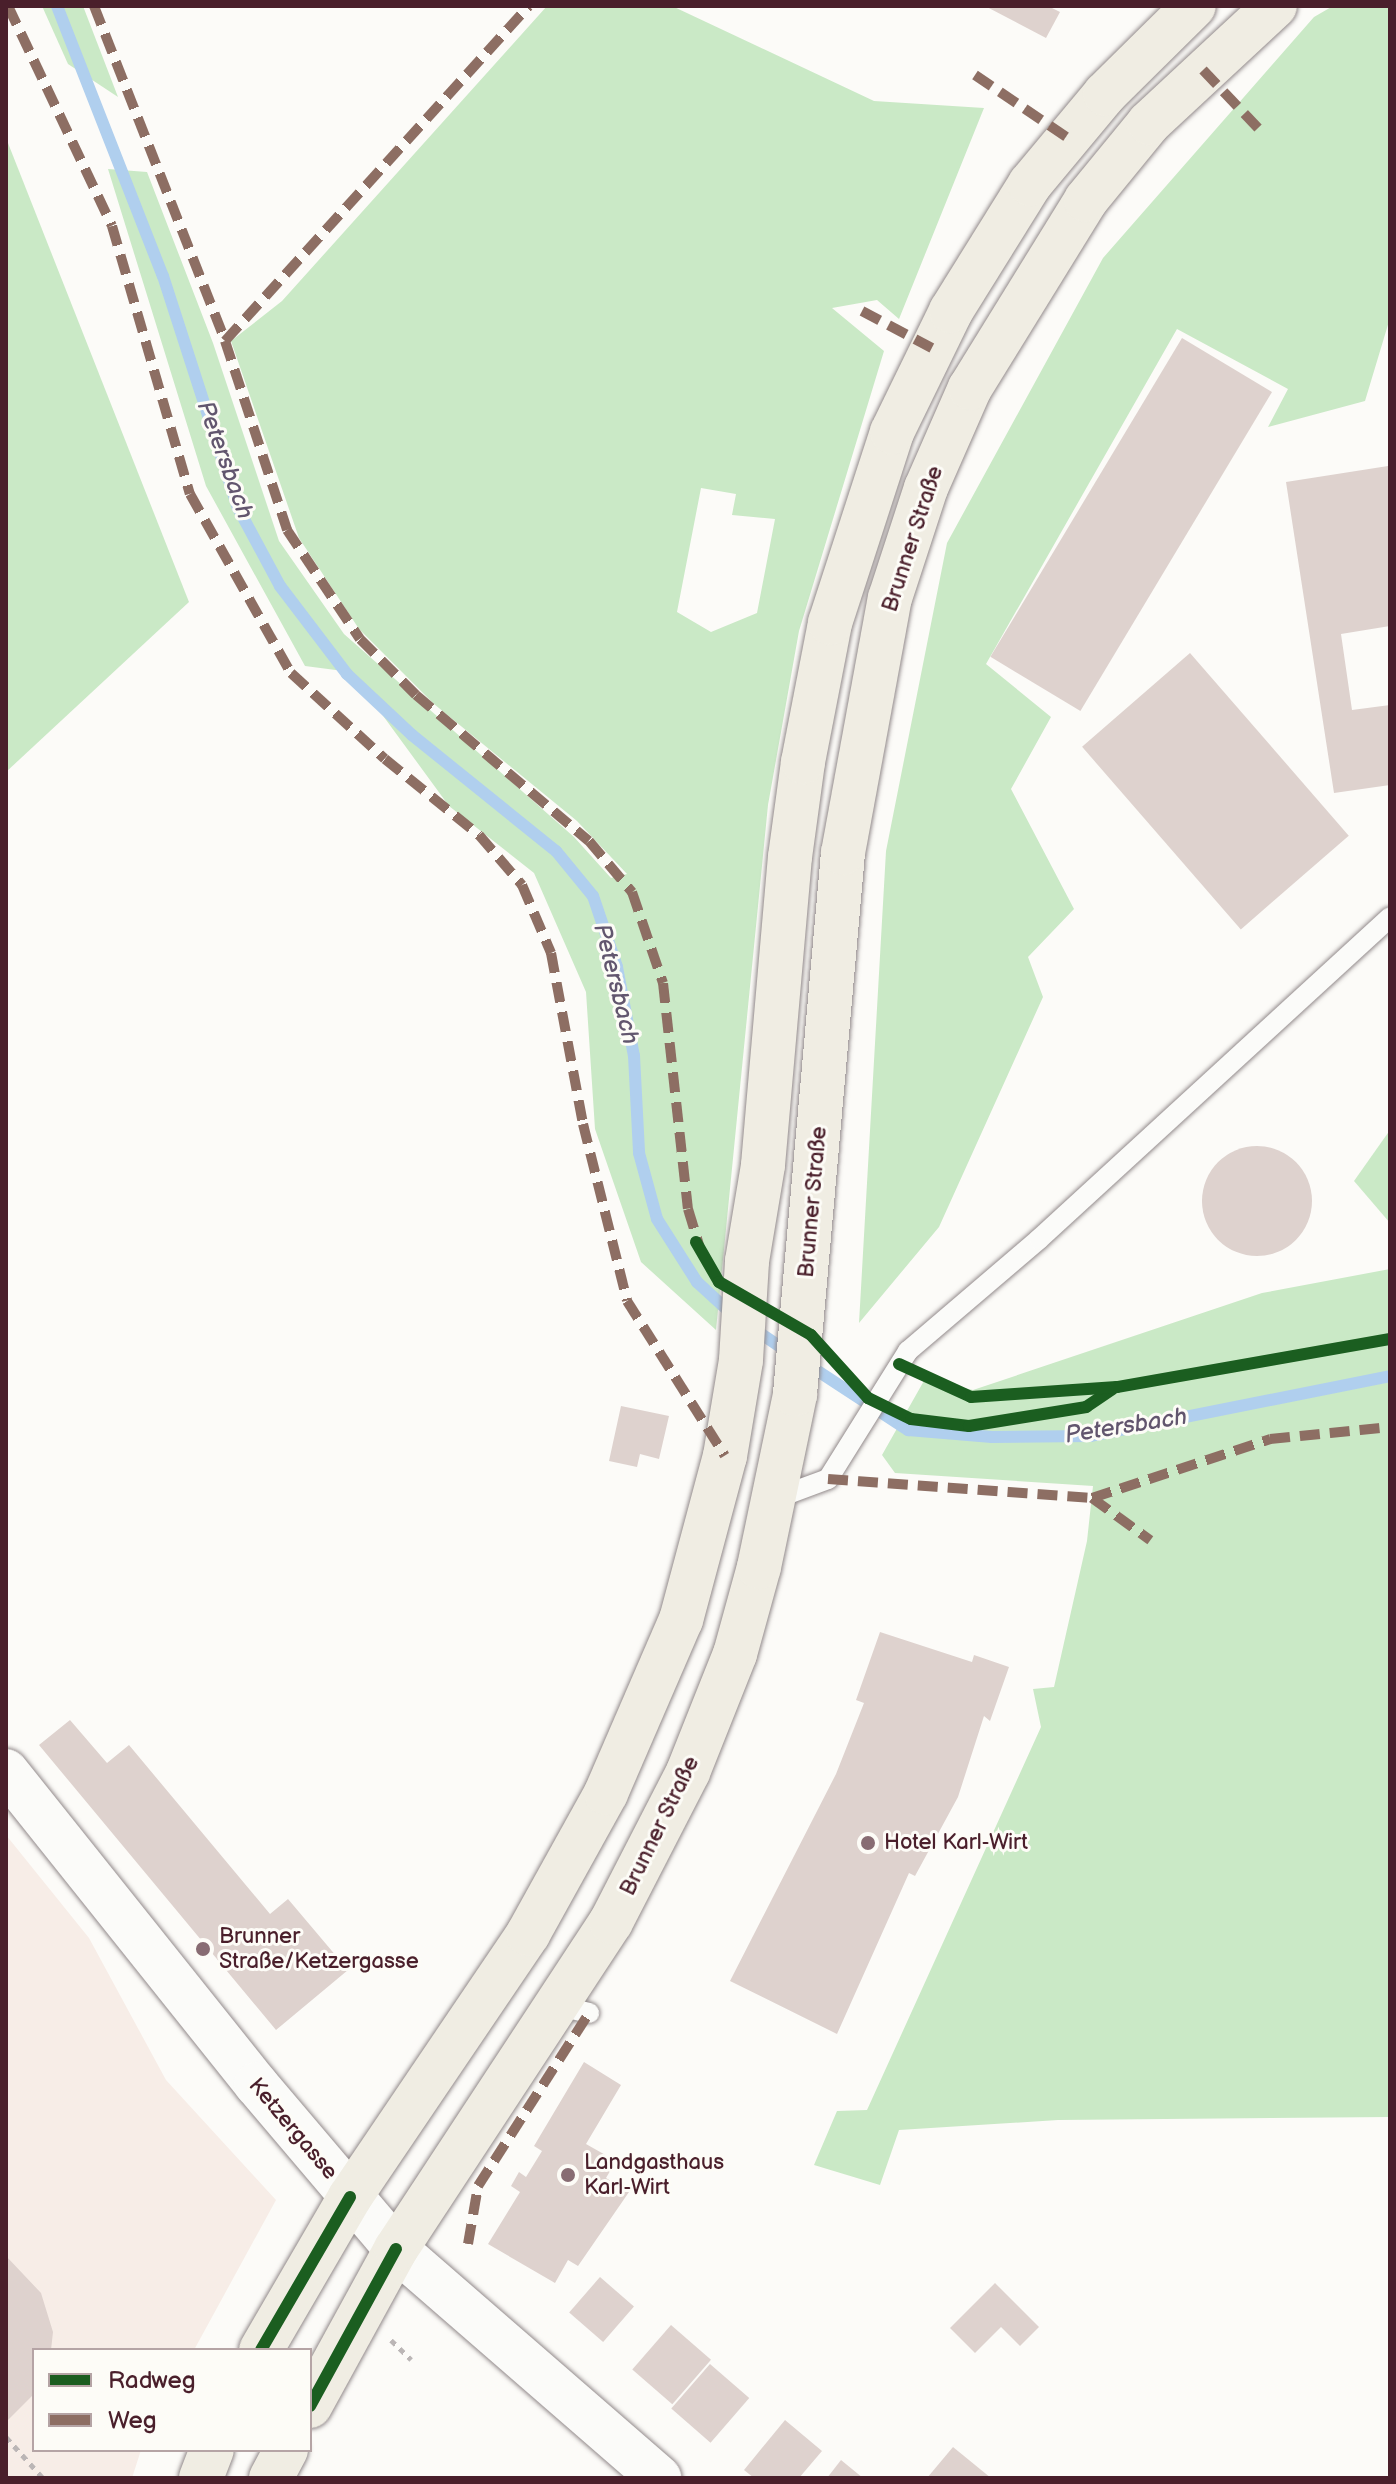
<!DOCTYPE html>
<html>
<head>
<meta charset="utf-8">
<style>
  body { margin:0 }
  #map { position:relative; width:1396px; height:2484px; overflow:hidden; background:#fcfbf8; font-family:"Balsamiq Sans",sans-serif }
  div>[style] { position:absolute }
  .built>* { inset:0; background:#f7ede7 }
  .green>* { inset:0; background:#cae9c6 }
  .stream>* { height:12px; margin:-6px; padding:0 6px; transform-origin:6px; border-radius:6px; background:#b0cfee }
  .building>* { inset:0; background:#ded2ce; transform-origin:0 0 }
  .round { border-radius:50% }
  .path>* { height:5px; margin-top:-2.5px; transform-origin:0; background:repeating-linear-gradient(90deg,#bbb6b6 0 6px,transparent 0 12px) }
  .roads { filter:drop-shadow(0 0 2px #928a8b) drop-shadow(0 0 2px #928a8b) }
  .lane>* { height:20px; margin:-10px; padding:0 10px; transform-origin:10px; border-radius:10px; background:#fbfbf9 }
  .secondary>* { height:44px; margin:-22px; padding:0 22px; transform-origin:22px; border-radius:22px; background:#fbfbf9 }
  .primary>* { height:44px; margin:-22px; padding:0 22px; transform-origin:22px; border-radius:22px; background:#f0ede3 }
  .quiet>* { height:10px; margin-top:-5px; transform-origin:0; background:repeating-linear-gradient(90deg,#8d6e63 0 20px,transparent 0 30px) }
  .cycleway>* { height:12px; margin:-6px; padding:0 6px; transform-origin:6px; border-radius:6px; background:#1b5e20 }
  .dots>* { width:22px; height:22px; translate:-50% -50%; box-sizing:border-box; border:4px solid #fdfcf7; border-radius:50% }
  span { translate:-50% -50%; white-space:nowrap; text-align:center; line-height:1.15; -webkit-text-stroke:6px #fdfcf7; paint-order:stroke }
  .street-label { font-size:22px; color:#4a1f2b }
  .poi-label { font-size:22px; color:#4a1f2b }
  .left { translate:0 -50%; text-align:left }
  .water-label { font-size:24px; color:#62566e; font-style:italic }
  .frame { position:absolute; inset:0; border:8px solid #4a1f2b; pointer-events:none }
  .legend { position:absolute; left:32px; top:2348px; width:280px; height:104px; box-sizing:border-box; background:#fdfcf7; border:2px solid #b5a4a5; margin:0; padding:10px 14px; list-style:none; font-size:24px; color:#4a1f2b }
  .legend li { display:flex; align-items:center; gap:16px; height:40px }
  .legend b { width:40px; border:2px solid #b5a4a5 }
</style>
</head>
<body>
<div id="map">
  <div class="built">
    <div style="clip-path:polygon(6px 1835px,89px 1938px,166px 2080px,276px 2200px,194px 2350px,34px 2350px,34px 2450px,141px 2450px,132px 2478px,6px 2478px)"></div>
  </div>
  <div class="green">
    <div style="clip-path:polygon(42px 6px,83px 6px,118px 97px,68px 64px)"></div>
    <div style="clip-path:polygon(evenodd,547px 6px,672px 6px,874px 101px,984px 108px,899px 319px,877px 300px,832px 308px,884px 351px,799px 631px,768px 805px,716px 1330px,641px 1262px,595px 1129px,586px 992px,534px 873px,449px 806px,351px 672px,305px 666px,206px 486px,108px 169px,147px 172px,213px 343px,279px 541px,344px 634px,574px 837px,611px 878px,627px 874px,577px 821px,434px 704px,359px 629px,299px 538px,231px 341px,282px 301px,547px 6px,701px 488px,736px 494px,732px 515px,775px 519px,757px 613px,711px 632px,677px 612px,701px 488px)"></div>
    <div style="clip-path:polygon(1333px 6px,1390px 6px,1390px 318px,1365px 401px,1268px 427px,1288px 389px,1177px 329px,986px 664px,1051px 717px,1011px 789px,1074px 909px,1028px 957px,1043px 997px,939px 1227px,859px 1323px,886px 851px,947px 543px,1103px 258px,1314px 17px)"></div>
    <div style="clip-path:polygon(6px 138px,189px 602px,6px 772px)"></div>
    <div style="clip-path:polygon(1390px 1130px,1390px 1223px,1354px 1181px)"></div>
    <div style="clip-path:polygon(1390px 1269px,1390px 2117px,1058px 2120px,899px 2130px,880px 2185px,814px 2165px,837px 2111px,867px 2110px,1041px 1727px,1033px 1689px,1054px 1687px,1087px 1541px,1093px 1486px,895px 1473px,882px 1455px,925px 1379px,973px 1390px,1262px 1293px)"></div>
  </div>
  <div class="stream">
    <div style="left:57px;top:6px;width:290px;rotate:68.6deg"></div>
    <div style="left:163px;top:276px;width:244px;rotate:72.1deg"></div>
    <div style="left:238px;top:508px;width:89px;rotate:61.7deg"></div>
    <div style="left:280px;top:586px;width:111px;rotate:52.7deg"></div>
    <div style="left:347px;top:674px;width:89px;rotate:43.2deg"></div>
    <div style="left:412px;top:735px;width:185px;rotate:38.9deg"></div>
    <div style="left:556px;top:851px;width:58px;rotate:50.6deg"></div>
    <div style="left:593px;top:896px;width:75px;rotate:71.3deg"></div>
    <div style="left:617px;top:967px;width:91px;rotate:79.2deg"></div>
    <div style="left:634px;top:1056px;width:97px;rotate:87deg"></div>
    <div style="left:639px;top:1153px;width:68px;rotate:74.7deg"></div>
    <div style="left:657px;top:1219px;width:75px;rotate:57.6deg"></div>
    <div style="left:697px;top:1282px;width:52px;rotate:42.6deg"></div>
    <div style="left:754px;top:1329px;width:41px;rotate:34.1deg"></div>
    <div style="left:807px;top:1364px;width:121px;rotate:33.2deg"></div>
    <div style="left:908px;top:1430px;width:84px;rotate:4.8deg"></div>
    <div style="left:992px;top:1437px;width:98px;rotate:-0.6deg"></div>
    <div style="left:1090px;top:1436px;width:306px;rotate:-11.3deg"></div>
  </div>
  <div class="building">
    <div style="clip-path:polygon(985px 6px,1048px 6px,1060px 12px,1046px 38px)"></div>
    <div style="left:1182px;top:338px;width:105px;height:372px;rotate:31deg"></div>
    <div style="clip-path:polygon(1388px 466px,1390px 626px,1341px 634px,1352px 710px,1390px 705px,1390px 785px,1334px 793px,1286px 482px)"></div>
    <div style="left:1190px;top:653px;width:242px;height:143px;rotate:49deg"></div>
    <div class="round" style="left:1202px;top:1146px;width:110px;height:110px"></div>
    <div style="clip-path:polygon(621px 1406px,669px 1416px,659px 1459px,640px 1454px,637px 1467px,609px 1461px)"></div>
    <div style="clip-path:polygon(880px 1632px,972px 1662px,974px 1655px,1009px 1667px,990px 1721px,984px 1716px,958px 1797px,915px 1876px,909px 1873px,837px 2034px,730px 1981px,836px 1774px,864px 1703px,856px 1700px)"></div>
    <div style="clip-path:polygon(70px 1720px,107px 1763px,129px 1745px,270px 1914px,288px 1899px,348px 1970px,276px 2030px,39px 1745px)"></div>
    <div style="clip-path:polygon(584px 2062px,621px 2085px,586px 2144px,616px 2161px,606px 2178px,629px 2192px,578px 2266px,568px 2260px,555px 2283px,488px 2244px,520px 2192px,511px 2186px,519px 2172px,526px 2177px,542px 2151px,534px 2146px)"></div>
    <div style="clip-path:polygon(6px 2256px,41px 2293px,53px 2332px,51px 2350px,34px 2350px,34px 2394px,6px 2422px)"></div>
    <div style="left:600px;top:2277px;width:45px;height:47px;rotate:41deg"></div>
    <div style="clip-path:polygon(995px 2283px,1039px 2327px,1020px 2346px,1001px 2327px,975px 2353px,950px 2328px)"></div>
    <div style="left:671px;top:2325px;width:53px;height:59px;rotate:41deg"></div>
    <div style="left:710px;top:2364px;width:52px;height:59px;rotate:41deg"></div>
    <div style="clip-path:polygon(785px 2420px,822px 2451px,799px 2478px,754px 2478px,744px 2470px)"></div>
    <div style="clip-path:polygon(953px 2447px,991px 2478px,927px 2478px)"></div>
    <div style="clip-path:polygon(841px 2460px,863px 2478px,827px 2478px)"></div>
  </div>
  <div class="path">
    <div style="left:391px;top:2340px;width:28px;rotate:44deg"></div>
    <div style="left:6px;top:2437px;width:55px;rotate:47.9deg"></div>
  </div>
  <div class="roads">
    <div class="lane">
      <div style="left:774px;top:1499px;width:58px;rotate:-20.3deg"></div>
      <div style="left:828px;top:1479px;width:151px;rotate:-58deg"></div>
      <div style="left:908px;top:1351px;width:172px;rotate:-40.5deg"></div>
      <div style="left:1039px;top:1239px;width:476px;rotate:-42.5deg"></div>
      <div style="left:559px;top:2006px;width:31px;rotate:13deg"></div>
    </div>
    <div class="secondary">
      <div style="left:6px;top:1771px;width:401px;rotate:51.4deg"></div>
      <div style="left:256px;top:2084px;width:216px;rotate:49.7deg"></div>
      <div style="left:396px;top:2249px;width:349px;rotate:41deg"></div>
    </div>
    <div class="primary">
      <div style="left:261px;top:2350px;width:177px;rotate:-59.8deg"></div>
      <div style="left:350px;top:2197px;width:318px;rotate:-55.9deg"></div>
      <div style="left:528px;top:1934px;width:161px;rotate:-61deg"></div>
      <div style="left:606px;top:1793px;width:189px;rotate:-66.6deg"></div>
      <div style="left:681px;top:1620px;width:170px;rotate:-75deg"></div>
      <div style="left:725px;top:1456px;width:97px;rotate:-80.5deg"></div>
      <div style="left:741px;top:1360px;width:99px;rotate:-86.5deg"></div>
      <div style="left:747px;top:1261px;width:97px;rotate:-80.5deg"></div>
      <div style="left:763px;top:1165px;width:309px;rotate:-85deg"></div>
      <div style="left:790px;top:857px;width:96px;rotate:-82.2deg"></div>
      <div style="left:803px;top:762px;width:142px;rotate:-79deg"></div>
      <div style="left:830px;top:623px;width:201px;rotate:-72deg"></div>
      <div style="left:892px;top:432px;width:135px;rotate:-64deg"></div>
      <div style="left:951px;top:311px;width:150px;rotate:-58.1deg"></div>
      <div style="left:1030px;top:184px;width:117px;rotate:-50.2deg"></div>
      <div style="left:1105px;top:94px;width:125px;rotate:-44.7deg"></div>
      <div style="left:310px;top:2406px;width:179px;rotate:-61.3deg"></div>
      <div style="left:396px;top:2249px;width:391px;rotate:-56.7deg"></div>
      <div style="left:611px;top:1922px;width:169px;rotate:-62.8deg"></div>
      <div style="left:688px;top:1772px;width:127px;rotate:-68.3deg"></div>
      <div style="left:735px;top:1654px;width:90px;rotate:-74.6deg"></div>
      <div style="left:759px;top:1567px;width:177px;rotate:-78.2deg"></div>
      <div style="left:795px;top:1394px;width:543px;rotate:-84.93deg"></div>
      <div style="left:843px;top:853px;width:259px;rotate:-79.6deg"></div>
      <div style="left:890px;top:598px;width:116px;rotate:-71.9deg"></div>
      <div style="left:926px;top:488px;width:109px;rotate:-66.3deg"></div>
      <div style="left:970px;top:388px;width:221px;rotate:-58.3deg"></div>
      <div style="left:1086px;top:200px;width:99px;rotate:-50.7deg"></div>
      <div style="left:1149px;top:123px;width:172px;rotate:-42.9deg"></div>
      <div style="left:201px;top:2478px;width:30px;rotate:-69deg"></div>
      <div style="left:271px;top:2478px;width:32px;rotate:-62deg"></div>
    </div>
  </div>
  <div class="quiet">
    <div style="left:8px;top:6px;width:243px;rotate:64.7deg"></div>
    <div style="left:112px;top:226px;width:279px;rotate:73.8deg"></div>
    <div style="left:190px;top:494px;width:206px;rotate:60.6deg"></div>
    <div style="left:291px;top:673px;width:127px;rotate:42.5deg"></div>
    <div style="left:385px;top:759px;width:121px;rotate:39deg"></div>
    <div style="left:479px;top:835px;width:66px;rotate:49.3deg"></div>
    <div style="left:522px;top:885px;width:74px;rotate:66.9deg"></div>
    <div style="left:551px;top:953px;width:174px;rotate:79.4deg"></div>
    <div style="left:583px;top:1124px;width:182px;rotate:76deg"></div>
    <div style="left:627px;top:1301px;width:183px;rotate:57.7deg"></div>
    <div style="left:94px;top:6px;width:360px;rotate:68.6deg"></div>
    <div style="left:225px;top:341px;width:199px;rotate:71.8deg"></div>
    <div style="left:287px;top:530px;width:131px;rotate:56.2deg"></div>
    <div style="left:360px;top:639px;width:79px;rotate:45deg"></div>
    <div style="left:416px;top:695px;width:226px;rotate:40.2deg"></div>
    <div style="left:589px;top:841px;width:67px;rotate:49.9deg"></div>
    <div style="left:632px;top:892px;width:96px;rotate:71.2deg"></div>
    <div style="left:663px;top:983px;width:227px;rotate:83.7deg"></div>
    <div style="left:688px;top:1209px;width:39px;rotate:73deg"></div>
    <div style="left:1203px;top:70px;width:83px;rotate:46.5deg"></div>
    <div style="left:975px;top:75px;width:112px;rotate:34.1deg"></div>
    <div style="left:862px;top:311px;width:79px;rotate:27.9deg"></div>
    <div style="left:225px;top:341px;width:452px;rotate:-47.8deg"></div>
    <div style="left:828px;top:1479px;width:265px;rotate:4.1deg"></div>
    <div style="left:1092px;top:1498px;width:72px;rotate:35.9deg"></div>
    <div style="left:1092px;top:1498px;width:188px;rotate:-18.3deg"></div>
    <div style="left:1270px;top:1439px;width:121px;rotate:-5.7deg"></div>
    <div style="left:468px;top:2244px;width:59px;rotate:-80.2deg"></div>
    <div style="left:478px;top:2186px;width:206px;rotate:-57.3deg"></div>
  </div>
  <div class="cycleway">
    <div style="left:696px;top:1242px;width:46px;rotate:60.1deg"></div>
    <div style="left:719px;top:1282px;width:106px;rotate:29.9deg"></div>
    <div style="left:811px;top:1335px;width:85px;rotate:47.9deg"></div>
    <div style="left:868px;top:1398px;width:48px;rotate:26deg"></div>
    <div style="left:911px;top:1419px;width:58px;rotate:6.9deg"></div>
    <div style="left:969px;top:1426px;width:119px;rotate:-9.2deg"></div>
    <div style="left:1086px;top:1407px;width:32px;rotate:-34deg"></div>
    <div style="left:899px;top:1364px;width:79px;rotate:24.6deg"></div>
    <div style="left:971px;top:1397px;width:146px;rotate:-3.9deg"></div>
    <div style="left:1117px;top:1387px;width:277px;rotate:-10deg"></div>
    <div style="left:261px;top:2350px;width:177px;rotate:-59.8deg"></div>
    <div style="left:310px;top:2406px;width:179px;rotate:-61.3deg"></div>
  </div>
  <div class="dots">
    <div style="left:868px;top:1843px;background:#886c73"></div>
    <div style="left:203px;top:1949px;background:#886c73"></div>
    <div style="left:568px;top:2175px;background:#886c73"></div>
  </div>
  <div class="street-label">
    <span style="left:913px;top:539px;rotate:-72deg">Brunner Straße</span>
    <span style="left:813px;top:1202px;rotate:-85deg">Brunner Straße</span>
    <span style="left:660px;top:1826px;rotate:-64deg">Brunner Straße</span>
    <span style="left:293px;top:2129px;rotate:50deg">Ketzergasse</span>
  </div>
  <div class="poi-label">
    <span class="left" style="left:884px;top:1843px">Hotel Karl-Wirt</span>
    <span class="left" style="left:219px;top:1949px">Brunner<br>Straße/Ketzergasse</span>
    <span class="left" style="left:584px;top:2175px">Landgasthaus<br>Karl-Wirt</span>
  </div>
  <div class="water-label">
    <span style="left:225px;top:460px;rotate:70deg">Petersbach</span>
    <span style="left:616px;top:984px;rotate:76deg">Petersbach</span>
    <span style="left:1126px;top:1426px;rotate:-9deg">Petersbach</span>
  </div>
  <div class="frame"></div>
  <ul class="legend">
  <li><b style="height:10px;background:#1b5e20"></b>Radweg</li>
  <li><b style="height:10px;background:#8d6e63"></b>Weg</li>
  </ul>
</div>
</body>
</html>
